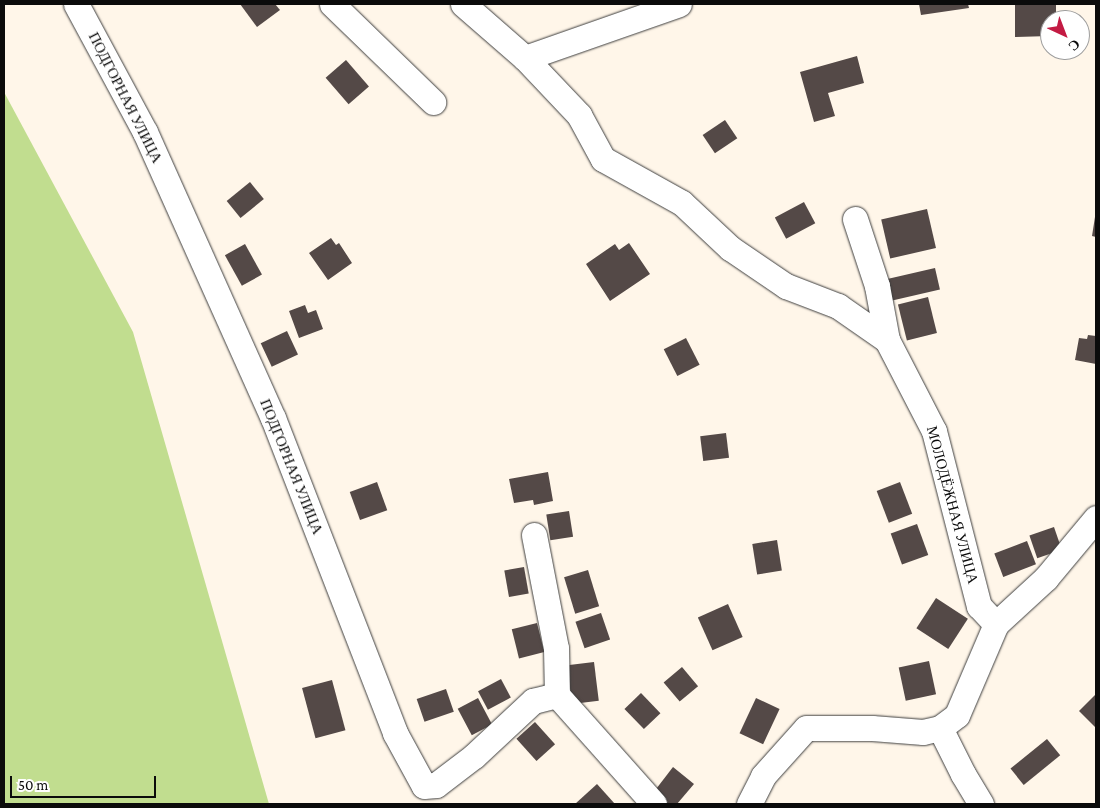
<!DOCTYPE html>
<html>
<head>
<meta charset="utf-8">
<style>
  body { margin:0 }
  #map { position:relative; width:1100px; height:808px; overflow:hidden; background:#fff6e9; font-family:"Crimson Pro",serif }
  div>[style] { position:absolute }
  .forest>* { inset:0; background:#c1dd8f }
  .building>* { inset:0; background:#544947; transform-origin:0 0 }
  .roads { filter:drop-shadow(0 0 1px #3e3e3e) drop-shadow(0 0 1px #3e3e3e) }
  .minor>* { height:25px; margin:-12.5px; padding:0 12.5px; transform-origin:12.5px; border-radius:12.5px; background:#fff }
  span { translate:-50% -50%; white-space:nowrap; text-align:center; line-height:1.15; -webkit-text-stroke:5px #fff; paint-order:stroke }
  .street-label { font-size:15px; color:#0b0b0b }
  .frame { position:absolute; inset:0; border:5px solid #0b0b0b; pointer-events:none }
  .north { position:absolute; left:1040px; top:10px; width:50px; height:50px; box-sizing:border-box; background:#fff; border:1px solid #9d9d9d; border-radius:50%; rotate:137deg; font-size:14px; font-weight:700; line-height:20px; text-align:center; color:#0b0b0b }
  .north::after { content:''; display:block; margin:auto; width:18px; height:22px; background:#c31b43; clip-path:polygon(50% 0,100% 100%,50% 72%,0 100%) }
  .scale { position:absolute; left:10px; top:776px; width:146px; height:22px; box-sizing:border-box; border:2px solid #0b0b0b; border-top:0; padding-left:6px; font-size:15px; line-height:18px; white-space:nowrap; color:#0b0b0b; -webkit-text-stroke:4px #fff; paint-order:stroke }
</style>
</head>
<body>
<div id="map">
  <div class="forest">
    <div style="clip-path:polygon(4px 92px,133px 332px,269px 804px,4px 804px)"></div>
  </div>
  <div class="building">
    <div style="clip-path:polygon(240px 4px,275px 4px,280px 10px,257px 27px)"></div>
    <div style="clip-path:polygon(919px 4px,968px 4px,969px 8px,921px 15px)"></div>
    <div style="clip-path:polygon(1015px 4px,1056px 4px,1056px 20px,1050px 20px,1050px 36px,1015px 37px)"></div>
    <div style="clip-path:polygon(857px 56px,864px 83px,828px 93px,835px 116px,814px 122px,800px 72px)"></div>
    <div style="left:346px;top:60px;width:35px;height:27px;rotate:49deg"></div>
    <div style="left:725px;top:120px;width:22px;height:27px;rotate:56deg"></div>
    <div style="left:250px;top:182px;width:22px;height:30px;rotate:51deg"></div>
    <div style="left:804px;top:202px;width:24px;height:33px;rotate:62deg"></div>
    <div style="left:927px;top:209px;width:40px;height:47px;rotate:77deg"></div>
    <div style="clip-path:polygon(1095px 217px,1096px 217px,1096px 237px,1092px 236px)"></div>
    <div style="clip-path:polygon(331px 238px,336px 245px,339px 243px,352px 263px,328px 280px,309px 253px)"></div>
    <div style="clip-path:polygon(629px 243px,650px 274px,610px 301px,586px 264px,615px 244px,619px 250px)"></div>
    <div style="left:245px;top:244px;width:35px;height:23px;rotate:61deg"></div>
    <div style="left:935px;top:268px;width:22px;height:50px;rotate:77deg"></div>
    <div style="left:928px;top:297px;width:37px;height:31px;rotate:76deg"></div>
    <div style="clip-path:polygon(305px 305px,308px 313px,316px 310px,323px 329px,299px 338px,289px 311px)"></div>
    <div style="left:287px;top:331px;width:26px;height:29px;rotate:65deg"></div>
    <div style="clip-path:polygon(1088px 335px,1096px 336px,1096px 364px,1075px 360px,1079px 338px,1087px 339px)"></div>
    <div style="left:686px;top:338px;width:30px;height:25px;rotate:63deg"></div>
    <div style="left:726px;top:433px;width:25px;height:26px;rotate:83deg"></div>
    <div style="clip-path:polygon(548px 472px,553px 501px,534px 505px,533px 500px,514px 503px,509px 479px)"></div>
    <div style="left:377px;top:482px;width:30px;height:29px;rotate:70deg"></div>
    <div style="left:900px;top:482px;width:34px;height:25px;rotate:69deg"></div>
    <div style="left:569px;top:511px;width:26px;height:23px;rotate:81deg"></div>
    <div style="left:917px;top:524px;width:33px;height:28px;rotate:70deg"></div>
    <div style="left:1054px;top:527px;width:24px;height:26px;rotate:71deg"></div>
    <div style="left:777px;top:540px;width:31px;height:25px;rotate:81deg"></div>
    <div style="left:1027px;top:541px;width:25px;height:35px;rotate:69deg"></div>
    <div style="left:524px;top:567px;width:27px;height:20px;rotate:80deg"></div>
    <div style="left:588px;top:570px;width:38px;height:25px;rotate:73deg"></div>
    <div style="left:936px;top:598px;width:38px;height:36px;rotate:33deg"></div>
    <div style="left:728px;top:604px;width:36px;height:33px;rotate:66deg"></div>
    <div style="left:601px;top:613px;width:28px;height:27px;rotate:71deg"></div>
    <div style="left:537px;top:623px;width:30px;height:26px;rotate:76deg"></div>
    <div style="left:929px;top:661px;width:34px;height:31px;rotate:78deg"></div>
    <div style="left:594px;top:662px;width:39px;height:27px;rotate:83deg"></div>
    <div style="left:682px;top:667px;width:25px;height:24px;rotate:50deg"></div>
    <div style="left:501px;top:679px;width:21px;height:26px;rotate:62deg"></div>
    <div style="left:332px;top:680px;width:52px;height:31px;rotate:75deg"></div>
    <div style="left:446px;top:689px;width:24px;height:31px;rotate:71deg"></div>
    <div style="left:641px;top:693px;width:28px;height:23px;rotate:46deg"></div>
    <div style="clip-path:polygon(1096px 694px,1096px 728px,1079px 711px)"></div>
    <div style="left:478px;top:698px;width:30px;height:23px;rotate:62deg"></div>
    <div style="left:756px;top:698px;width:26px;height:39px;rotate:25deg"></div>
    <div style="left:535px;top:722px;width:30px;height:25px;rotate:48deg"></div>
    <div style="left:1047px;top:739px;width:21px;height:47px;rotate:51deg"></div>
    <div style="clip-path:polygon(673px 767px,694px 784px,677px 804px,667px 804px,653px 793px)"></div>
    <div style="clip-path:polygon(597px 784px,615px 804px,575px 804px)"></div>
  </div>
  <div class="roads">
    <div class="minor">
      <div style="left:76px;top:4px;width:145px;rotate:61.7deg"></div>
      <div style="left:145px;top:132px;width:313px;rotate:65.9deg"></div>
      <div style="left:273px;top:418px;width:338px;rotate:68.8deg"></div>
      <div style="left:395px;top:733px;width:60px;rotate:61.3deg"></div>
      <div style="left:424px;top:786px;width:12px;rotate:-5deg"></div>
      <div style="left:436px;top:785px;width:48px;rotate:-37.3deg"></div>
      <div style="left:474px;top:756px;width:81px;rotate:-43deg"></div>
      <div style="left:533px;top:701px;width:25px;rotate:-14deg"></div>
      <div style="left:332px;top:4px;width:141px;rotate:44.1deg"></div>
      <div style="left:463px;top:4px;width:82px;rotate:41.1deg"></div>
      <div style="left:525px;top:58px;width:79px;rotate:46.5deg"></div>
      <div style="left:579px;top:115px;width:50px;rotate:61.4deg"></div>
      <div style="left:603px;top:159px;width:90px;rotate:29.1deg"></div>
      <div style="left:682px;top:203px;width:66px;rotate:43.2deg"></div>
      <div style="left:730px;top:248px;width:68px;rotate:34.2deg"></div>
      <div style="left:786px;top:286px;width:56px;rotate:21deg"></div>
      <div style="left:838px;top:306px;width:60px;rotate:34.8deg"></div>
      <div style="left:887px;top:340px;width:102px;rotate:62.7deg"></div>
      <div style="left:934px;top:431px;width:181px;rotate:75.6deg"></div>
      <div style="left:979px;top:606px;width:25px;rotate:47deg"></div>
      <div style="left:525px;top:58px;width:163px;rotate:-19.3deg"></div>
      <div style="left:855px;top:219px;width:71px;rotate:71.8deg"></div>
      <div style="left:877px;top:286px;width:55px;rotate:79.5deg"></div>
      <div style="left:534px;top:535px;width:115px;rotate:79deg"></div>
      <div style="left:556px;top:648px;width:47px;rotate:88.8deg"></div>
      <div style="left:557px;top:695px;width:146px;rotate:48.3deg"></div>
      <div style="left:940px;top:728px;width:51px;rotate:63.4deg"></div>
      <div style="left:963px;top:774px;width:35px;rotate:59deg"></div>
      <div style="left:749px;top:804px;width:31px;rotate:-63deg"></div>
      <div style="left:763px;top:776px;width:64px;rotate:-48.1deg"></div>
      <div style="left:806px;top:728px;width:66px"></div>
      <div style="left:872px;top:728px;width:51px;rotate:4.5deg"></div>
      <div style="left:923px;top:732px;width:17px;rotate:-13deg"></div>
      <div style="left:940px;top:728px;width:21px;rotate:-37deg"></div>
      <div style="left:957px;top:715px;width:99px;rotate:-66.8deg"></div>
      <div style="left:996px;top:624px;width:68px;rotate:-42.6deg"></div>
      <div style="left:1046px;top:578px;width:78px;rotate:-50.2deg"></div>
    </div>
  </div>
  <div class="street-label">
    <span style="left:125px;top:98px;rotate:63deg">ПОДГОРНАЯ УЛИЦА</span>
    <span style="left:291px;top:467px;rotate:68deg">ПОДГОРНАЯ УЛИЦА</span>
    <span style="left:952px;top:505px;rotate:75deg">МОЛОДЁЖНАЯ УЛИЦА</span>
  </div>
  <div class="frame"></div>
  <div class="north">С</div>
  <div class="scale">50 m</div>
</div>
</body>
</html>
